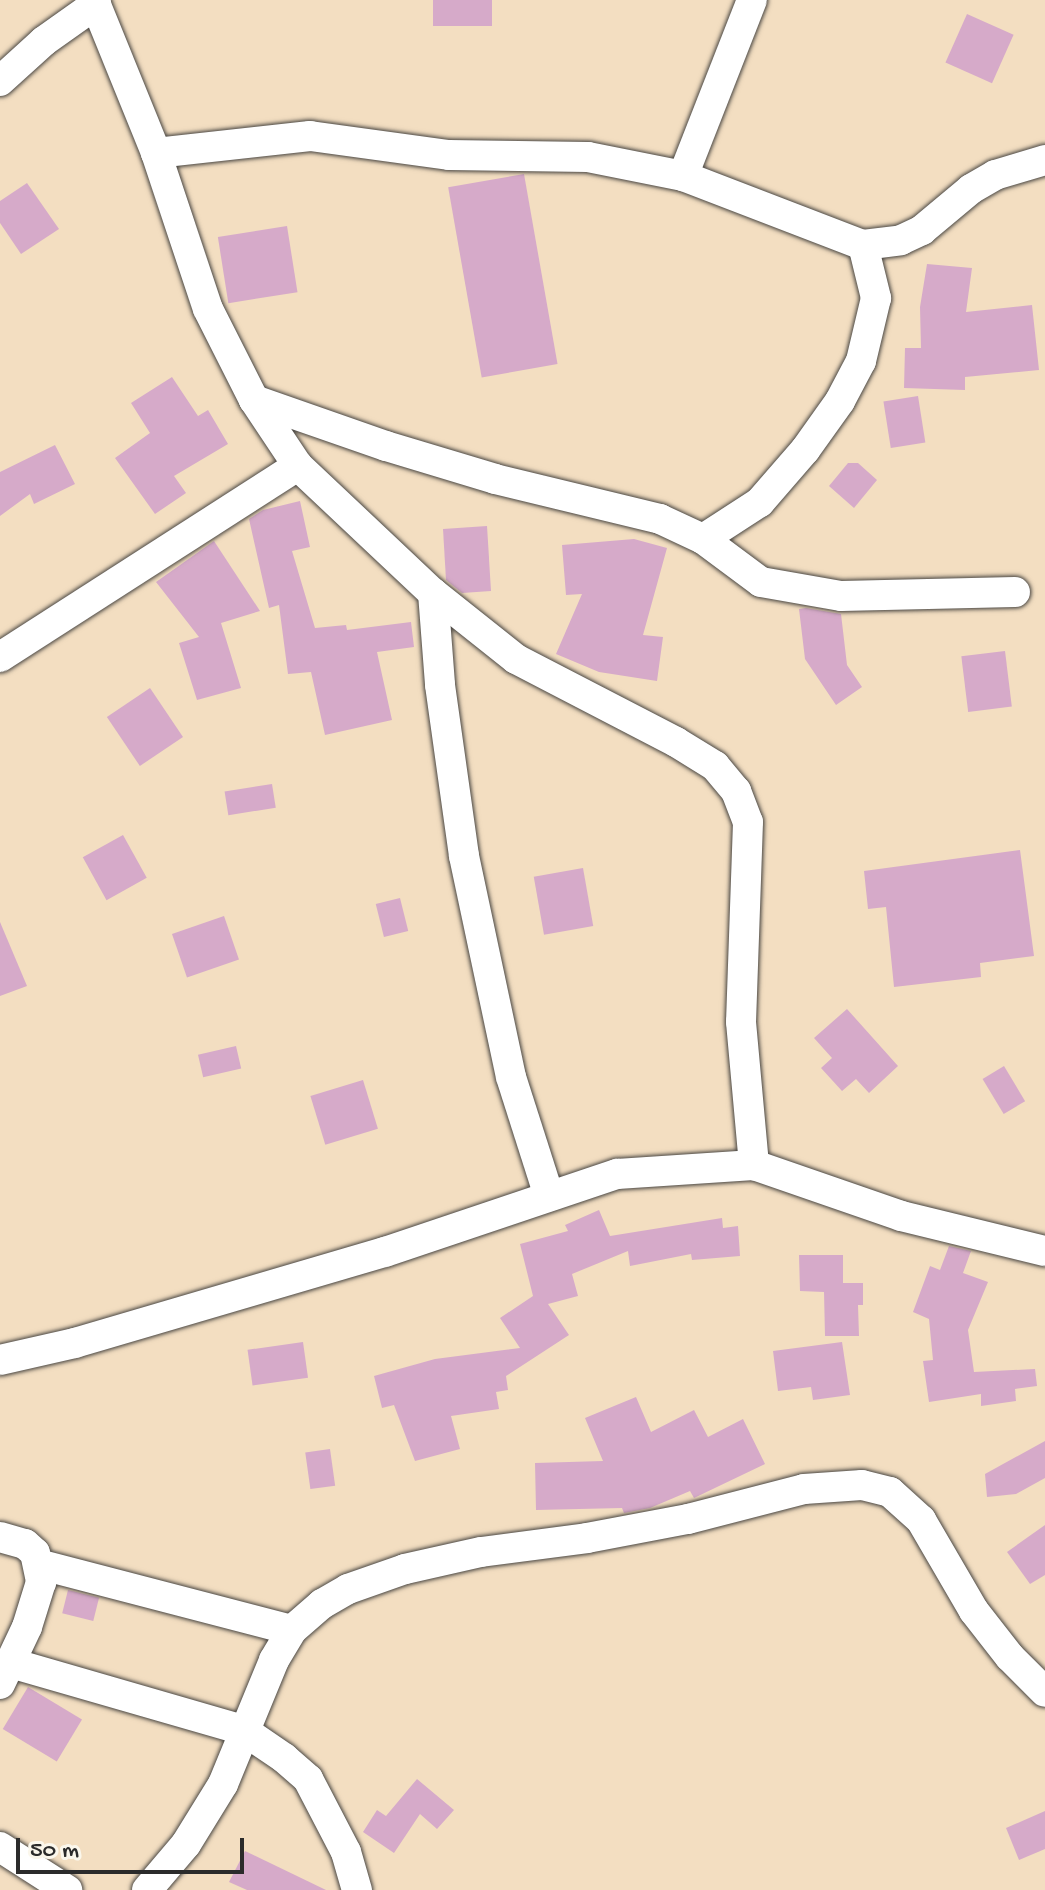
<!DOCTYPE html>
<html>
<head>
<meta charset="utf-8">
<style>
  body { margin:0 }
  #map { position:relative; width:1045px; height:1890px; overflow:hidden; background:#f3dec1; font-family:"Gochi Hand",sans-serif }
  div>[style] { position:absolute }
  .building>* { inset:0; background:#d6aac9; transform-origin:0 0 }
  .roads { filter:drop-shadow(0 0 2px #494642) drop-shadow(0 0 2px #494642) }
  .street>* { height:30px; margin:-15px; padding:0 15px; transform-origin:15px; border-radius:15px; background:#fff }
  span { translate:-50% -50%; white-space:nowrap; text-align:center; line-height:1.15; -webkit-text-stroke:7px #fbf7ec; paint-order:stroke }
  .scale { position:absolute; left:16px; top:1838px; width:228px; height:36px; box-sizing:border-box; border:4px solid #2b2b2b; border-top:0; padding-left:10px; font-size:24px; line-height:28px; white-space:nowrap; color:#2b2b2b; -webkit-text-stroke:6px #fbf7ec; paint-order:stroke }
</style>
</head>
<body>
<div id="map">
  <div class="building">
    <div style="left:433px;top:0;width:59px;height:26px"></div>
    <div style="left:967px;top:14px;width:51px;height:53px;rotate:24deg"></div>
    <div style="left:524px;top:174px;width:193px;height:77px;rotate:80deg"></div>
    <div style="clip-path:polygon(27px 183px,59px 229px,21px 254px,0 223px,0 201px)"></div>
    <div style="left:287px;top:226px;width:67px;height:70px;rotate:81deg"></div>
    <div style="clip-path:polygon(927px 264px,972px 268px,966px 312px,1032px 305px,1039px 370px,965px 377px,965px 390px,904px 388px,905px 348px,921px 348px,920px 307px)"></div>
    <div style="clip-path:polygon(172px 377px,198px 416px,208px 410px,228px 444px,174px 476px,186px 493px,155px 514px,115px 458px,150px 433px,131px 403px)"></div>
    <div style="left:918px;top:396px;width:47px;height:35px;rotate:81deg"></div>
    <div style="clip-path:polygon(55px 445px,75px 484px,34px 504px,30px 494px,0 516px,0 472px)"></div>
    <div style="clip-path:polygon(848px 463px,858px 463px,877px 480px,854px 508px,829px 486px)"></div>
    <div style="clip-path:polygon(300px 501px,310px 547px,292px 551px,315px 628px,346px 625px,347px 630px,411px 622px,414px 647px,377px 652px,392px 720px,325px 735px,311px 672px,288px 674px,279px 605px,269px 608px,249px 519px,263px 510px)"></div>
    <div style="clip-path:polygon(487px 526px,491px 591px,462px 593px,446px 580px,443px 529px)"></div>
    <div style="clip-path:polygon(634px 539px,667px 548px,643px 635px,663px 637px,657px 681px,599px 672px,556px 654px,582px 594px,566px 595px,562px 545px)"></div>
    <div style="clip-path:polygon(214px 541px,260px 611px,221px 623px,241px 688px,197px 700px,179px 643px,199px 637px,156px 582px)"></div>
    <div style="clip-path:polygon(806px 608px,841px 614px,847px 665px,862px 687px,836px 705px,805px 659px,799px 609px)"></div>
    <div style="left:1005px;top:651px;width:56px;height:44px;rotate:83deg"></div>
    <div style="left:150px;top:688px;width:59px;height:52px;rotate:56deg"></div>
    <div style="left:272px;top:784px;width:24px;height:48px;rotate:81deg"></div>
    <div style="left:123px;top:835px;width:49px;height:46px;rotate:61deg"></div>
    <div style="clip-path:polygon(1020px 850px,1034px 956px,980px 963px,981px 977px,894px 987px,886px 907px,868px 909px,864px 871px)"></div>
    <div style="left:583px;top:868px;width:59px;height:50px;rotate:80deg"></div>
    <div style="left:400px;top:898px;width:34px;height:25px;rotate:76deg"></div>
    <div style="left:224px;top:916px;width:46px;height:55px;rotate:71deg"></div>
    <div style="clip-path:polygon(0 922px,27px 986px,0 996px)"></div>
    <div style="clip-path:polygon(847px 1009px,898px 1066px,869px 1093px,856px 1079px,842px 1091px,821px 1068px,832px 1058px,814px 1038px)"></div>
    <div style="left:236px;top:1046px;width:23px;height:39px;rotate:77deg"></div>
    <div style="left:1004px;top:1066px;width:41px;height:25px;rotate:59deg"></div>
    <div style="left:363px;top:1080px;width:51px;height:55px;rotate:73deg"></div>
    <div style="clip-path:polygon(599px 1210px,610px 1236px,722px 1218px,723px 1228px,738px 1226px,740px 1256px,692px 1260px,691px 1254px,630px 1266px,628px 1251px,572px 1274px,578px 1296px,548px 1304px,569px 1335px,506px 1376px,508px 1390px,496px 1392px,499px 1409px,451px 1416px,460px 1449px,415px 1461px,394px 1405px,382px 1408px,374px 1376px,435px 1359px,520px 1348px,500px 1318px,533px 1296px,520px 1244px,568px 1231px,565px 1225px)"></div>
    <div style="clip-path:polygon(949px 1246px,971px 1251px,963px 1273px,988px 1282px,968px 1330px,974px 1372px,1035px 1369px,1037px 1386px,1015px 1389px,1016px 1401px,981px 1406px,981px 1394px,929px 1402px,923px 1361px,933px 1360px,929px 1319px,913px 1312px,930px 1266px,940px 1270px)"></div>
    <div style="clip-path:polygon(799px 1255px,843px 1255px,843px 1283px,863px 1283px,863px 1305px,858px 1305px,859px 1336px,825px 1336px,824px 1292px,800px 1291px)"></div>
    <div style="left:303px;top:1342px;width:36px;height:56px;rotate:82deg"></div>
    <div style="clip-path:polygon(842px 1342px,850px 1395px,813px 1400px,811px 1387px,778px 1391px,773px 1351px)"></div>
    <div style="clip-path:polygon(636px 1397px,651px 1432px,694px 1410px,708px 1437px,743px 1419px,765px 1464px,694px 1498px,690px 1491px,650px 1508px,624px 1513px,622px 1508px,536px 1510px,535px 1463px,603px 1461px,585px 1418px)"></div>
    <div style="clip-path:polygon(1045px 1441px,1045px 1478px,1016px 1494px,987px 1497px,985px 1474px)"></div>
    <div style="left:330px;top:1449px;width:37px;height:25px;rotate:82deg"></div>
    <div style="clip-path:polygon(1045px 1525px,1045px 1575px,1030px 1584px,1007px 1552px)"></div>
    <div style="left:68px;top:1590px;width:32px;height:24px;rotate:14deg"></div>
    <div style="left:28px;top:1687px;width:63px;height:49px;rotate:31deg"></div>
    <div style="clip-path:polygon(417px 1779px,454px 1810px,437px 1829px,420px 1814px,394px 1853px,363px 1832px,377px 1810px,386px 1816px)"></div>
    <div style="clip-path:polygon(1045px 1811px,1045px 1849px,1019px 1860px,1006px 1828px)"></div>
    <div style="clip-path:polygon(245px 1851px,326px 1890px,247px 1890px,229px 1882px)"></div>
  </div>
  <div class="roads">
    <div class="street">
      <div style="left:94px;top:0;width:165px;rotate:67.9deg"></div>
      <div style="left:156px;top:153px;width:164px;rotate:71.6deg"></div>
      <div style="left:208px;top:309px;width:102px;rotate:63.2deg"></div>
      <div style="left:254px;top:400px;width:79px;rotate:56.3deg"></div>
      <div style="left:298px;top:466px;width:185px;rotate:43.3deg"></div>
      <div style="left:433px;top:593px;width:106px;rotate:38.5deg"></div>
      <div style="left:516px;top:659px;width:180px;rotate:27.4deg"></div>
      <div style="left:676px;top:742px;width:46px;rotate:31.6deg"></div>
      <div style="left:715px;top:766px;width:33px;rotate:50deg"></div>
      <div style="left:736px;top:791px;width:33px;rotate:69deg"></div>
      <div style="left:748px;top:822px;width:200px;rotate:92deg"></div>
      <div style="left:741px;top:1022px;width:144px;rotate:84.8deg"></div>
      <div style="left:0;top:81px;width:59px;rotate:-42.3deg"></div>
      <div style="left:44px;top:41px;width:64px;rotate:-35.4deg"></div>
      <div style="left:156px;top:153px;width:155px;rotate:-6.3deg"></div>
      <div style="left:310px;top:136px;width:140px;rotate:7.8deg"></div>
      <div style="left:449px;top:155px;width:139px;rotate:0.8deg"></div>
      <div style="left:588px;top:157px;width:97px;rotate:11.3deg"></div>
      <div style="left:683px;top:176px;width:193px;rotate:21deg"></div>
      <div style="left:863px;top:245px;width:55px;rotate:76.2deg"></div>
      <div style="left:876px;top:298px;width:65px;rotate:103.4deg"></div>
      <div style="left:861px;top:361px;width:45px;rotate:117.7deg"></div>
      <div style="left:840px;top:401px;width:60px;rotate:125.5deg"></div>
      <div style="left:805px;top:450px;width:69px;rotate:130.9deg"></div>
      <div style="left:760px;top:502px;width:68px;rotate:147deg"></div>
      <div style="left:683px;top:176px;width:189px;rotate:-68.6deg"></div>
      <div style="left:863px;top:245px;width:38px;rotate:-7deg"></div>
      <div style="left:901px;top:240px;width:23px;rotate:-25deg"></div>
      <div style="left:922px;top:230px;width:64px;rotate:-39.9deg"></div>
      <div style="left:971px;top:189px;width:28px;rotate:-30deg"></div>
      <div style="left:995px;top:175px;width:52px;rotate:-16.7deg"></div>
      <div style="left:254px;top:400px;width:140px;rotate:19.2deg"></div>
      <div style="left:386px;top:446px;width:114px;rotate:16.8deg"></div>
      <div style="left:495px;top:479px;width:170px;rotate:13.6deg"></div>
      <div style="left:660px;top:519px;width:47px;rotate:24.9deg"></div>
      <div style="left:703px;top:539px;width:72px;rotate:36.6deg"></div>
      <div style="left:761px;top:582px;width:81px;rotate:9.9deg"></div>
      <div style="left:841px;top:596px;width:174px;rotate:-1.3deg"></div>
      <div style="left:433px;top:593px;width:92px;rotate:85.6deg"></div>
      <div style="left:440px;top:685px;width:173px;rotate:82deg"></div>
      <div style="left:464px;top:856px;width:226px;rotate:78deg"></div>
      <div style="left:511px;top:1077px;width:125px;rotate:72.3deg"></div>
      <div style="left:0;top:657px;width:354px;rotate:-32.7deg"></div>
      <div style="left:0;top:1360px;width:77px;rotate:-12.8deg"></div>
      <div style="left:75px;top:1343px;width:323px;rotate:-16.4deg"></div>
      <div style="left:385px;top:1252px;width:245px;rotate:-18.6deg"></div>
      <div style="left:617px;top:1174px;width:137px;rotate:-3.8deg"></div>
      <div style="left:754px;top:1165px;width:156px;rotate:19.1deg"></div>
      <div style="left:901px;top:1216px;width:148px;rotate:13.7deg"></div>
      <div style="left:0;top:1537px;width:26px;rotate:16deg"></div>
      <div style="left:25px;top:1544px;width:13px;rotate:42deg"></div>
      <div style="left:35px;top:1553px;width:30px;rotate:78deg"></div>
      <div style="left:41px;top:1582px;width:47px;rotate:107.3deg"></div>
      <div style="left:27px;top:1627px;width:63px;rotate:115.3deg"></div>
      <div style="left:38px;top:1564px;width:262px;rotate:14.6deg"></div>
      <div style="left:11px;top:1663px;width:241px;rotate:16.1deg"></div>
      <div style="left:243px;top:1730px;width:50px;rotate:34.3deg"></div>
      <div style="left:284px;top:1758px;width:32px;rotate:41deg"></div>
      <div style="left:308px;top:1779px;width:82px;rotate:62.5deg"></div>
      <div style="left:346px;top:1852px;width:40px;rotate:74deg"></div>
      <div style="left:0;top:1847px;width:80px;rotate:32.7deg"></div>
      <div style="left:147px;top:1890px;width:60px;rotate:-49.7deg"></div>
      <div style="left:186px;top:1844px;width:70px;rotate:-58.3deg"></div>
      <div style="left:223px;top:1784px;width:134px;rotate:-67.6deg"></div>
      <div style="left:274px;top:1660px;width:35px;rotate:-59deg"></div>
      <div style="left:292px;top:1630px;width:40px;rotate:-41deg"></div>
      <div style="left:322px;top:1604px;width:30px;rotate:-30deg"></div>
      <div style="left:348px;top:1589px;width:60px;rotate:-19.3deg"></div>
      <div style="left:405px;top:1569px;width:78px;rotate:-12.6deg"></div>
      <div style="left:481px;top:1552px;width:107px;rotate:-7.5deg"></div>
      <div style="left:587px;top:1538px;width:103px;rotate:-10.7deg"></div>
      <div style="left:688px;top:1519px;width:120px;rotate:-14.5deg"></div>
      <div style="left:804px;top:1489px;width:58px;rotate:-3.9deg"></div>
      <div style="left:862px;top:1485px;width:29px;rotate:14deg"></div>
      <div style="left:890px;top:1492px;width:42px;rotate:42.1deg"></div>
      <div style="left:921px;top:1520px;width:105px;rotate:59.8deg"></div>
      <div style="left:974px;top:1611px;width:58px;rotate:52deg"></div>
      <div style="left:1010px;top:1657px;width:49px;rotate:45deg"></div>
    </div>
  </div>
  <div class="scale">50 m</div>
</div>
</body>
</html>
